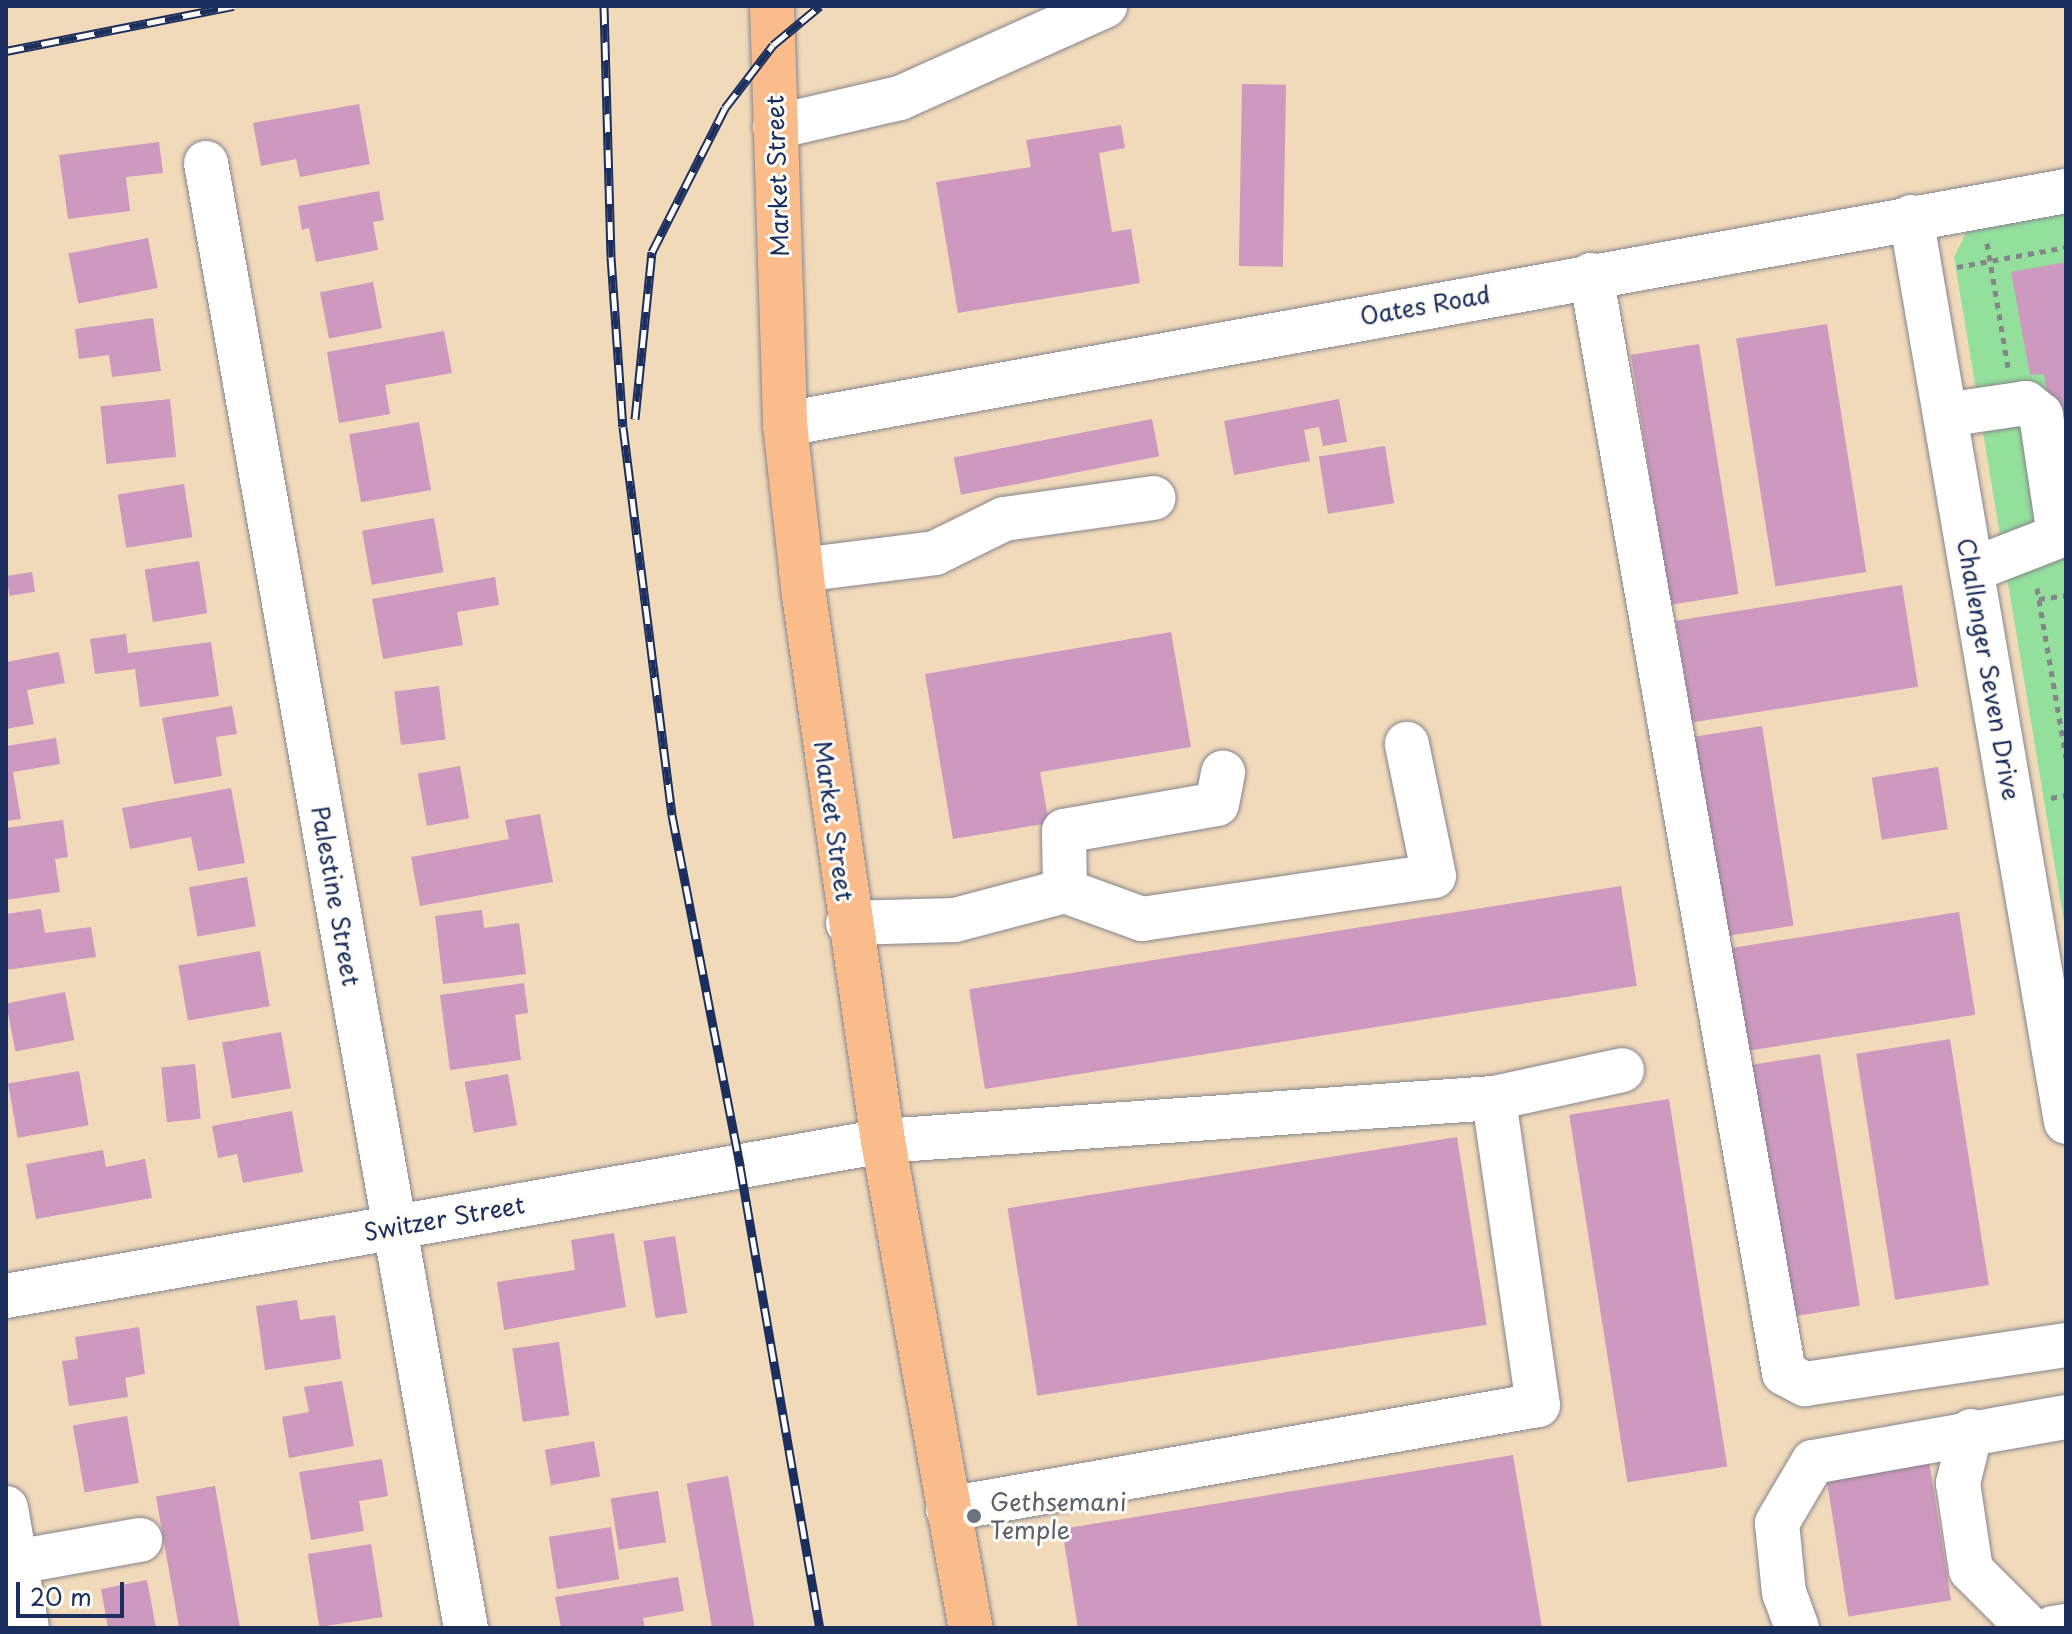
<!DOCTYPE html>
<html>
<head>
<meta charset="utf-8">
<style>
  body { margin:0 }
  #map { position:relative; width:2072px; height:1634px; overflow:hidden; background:#f1daba; font-family:"Playpen Sans",sans-serif }
  div>[style] { position:absolute }
  .green>* { inset:0; background:#93e09c }
  .building>* { inset:0; background:#ce99bf; transform-origin:0 0 }
  .path>* { height:5px; margin-top:-2.5px; transform-origin:0; background:repeating-linear-gradient(90deg,#86848c 0 6px,transparent 0 12px) }
  .roads { filter:drop-shadow(0 0 2px #86848c) drop-shadow(0 0 2px #86848c) }
  .minor>* { height:44px; margin:-22px; padding:0 22px; transform-origin:22px; border-radius:22px; background:#fff }
  .major>* { height:44px; margin:-22px; padding:0 22px; transform-origin:22px; border-radius:22px; background:#f9bc8a }
  .rail>* { height:9px; margin-top:-4.5px; transform-origin:0; background:repeating-linear-gradient(90deg,#fdfcf7 0 18px,#1b2f5e 0 36px); box-sizing:border-box; border-block:2px solid #1b2f5e }
  .dots>* { width:22px; height:22px; translate:-50% -50%; box-sizing:border-box; border:4px solid #fdfcf7; border-radius:50% }
  span { translate:-50% -50%; white-space:nowrap; text-align:center; line-height:1.15; -webkit-text-stroke:6px #fdfcf7; paint-order:stroke }
  .street-label { font-size:24px; color:#1b2f5e }
  .worship-label { font-size:24px; color:#5b616d }
  .left { translate:0 -50%; text-align:left }
  .frame { position:absolute; inset:0; border:8px solid #1b2f5e; pointer-events:none }
  .scale { position:absolute; left:16px; top:1582px; width:108px; height:36px; box-sizing:border-box; border:4px solid #1b2f5e; border-top:0; padding-left:10px; font-size:24px; line-height:28px; white-space:nowrap; color:#1b2f5e; -webkit-text-stroke:6px #fdfcf7; paint-order:stroke }
</style>
</head>
<body>
<div id="map">
  <div class="green">
    <div style="clip-path:polygon(2066px 209px,2066px 933px,1954px 257px,1966px 233px,1976px 227px)"></div>
  </div>
  <div class="building">
    <div style="left:1242px;top:84px;width:44px;height:182px;rotate:1deg"></div>
    <div style="clip-path:polygon(359px 104px,370px 164px,300px 177px,296px 159px,261px 166px,253px 123px)"></div>
    <div style="clip-path:polygon(1121px 125px,1125px 148px,1099px 153px,1112px 232px,1131px 229px,1140px 283px,958px 313px,936px 182px,1031px 167px,1026px 140px)"></div>
    <div style="clip-path:polygon(159px 142px,163px 173px,126px 177px,130px 211px,68px 219px,59px 155px)"></div>
    <div style="clip-path:polygon(379px 191px,384px 220px,373px 222px,378px 250px,316px 262px,309px 228px,302px 230px,298px 206px)"></div>
    <div style="left:148px;top:238px;width:51px;height:81px;rotate:79deg"></div>
    <div style="clip-path:polygon(2066px 262px,2066px 497px,2064px 497px,2044px 374px,2030px 375px,2011px 272px)"></div>
    <div style="left:373px;top:282px;width:47px;height:54px;rotate:79deg"></div>
    <div style="clip-path:polygon(153px 318px,161px 371px,112px 377px,109px 355px,79px 359px,75px 329px)"></div>
    <div style="left:1827px;top:324px;width:251px;height:92px;rotate:81deg"></div>
    <div style="clip-path:polygon(444px 331px,452px 373px,385px 385px,390px 414px,339px 423px,327px 352px)"></div>
    <div style="left:1699px;top:344px;width:253px;height:69px;rotate:81deg"></div>
    <div style="left:170px;top:399px;width:58px;height:70px;rotate:84deg"></div>
    <div style="clip-path:polygon(1339px 399px,1347px 442px,1323px 446px,1319px 427px,1304px 430px,1310px 461px,1234px 475px,1224px 421px)"></div>
    <div style="left:1152px;top:419px;width:38px;height:202px;rotate:79deg"></div>
    <div style="left:419px;top:422px;width:69px;height:71px;rotate:80deg"></div>
    <div style="left:1385px;top:446px;width:58px;height:67px;rotate:81deg"></div>
    <div style="left:184px;top:484px;width:54px;height:67px;rotate:81deg"></div>
    <div style="left:434px;top:518px;width:55px;height:73px;rotate:80deg"></div>
    <div style="left:199px;top:561px;width:53px;height:55px;rotate:81deg"></div>
    <div style="left:32px;top:572px;width:20px;height:26px;rotate:81deg"></div>
    <div style="clip-path:polygon(495px 577px,499px 605px,457px 612px,463px 645px,383px 659px,372px 599px)"></div>
    <div style="left:1902px;top:585px;width:103px;height:229px;rotate:81deg"></div>
    <div style="clip-path:polygon(1171px 632px,1191px 747px,1040px 772px,1049px 823px,953px 839px,925px 674px)"></div>
    <div style="clip-path:polygon(126px 634px,128px 653px,211px 642px,219px 696px,140px 707px,135px 669px,95px 674px,90px 639px)"></div>
    <div style="clip-path:polygon(59px 652px,65px 683px,27px 690px,34px 724px,6px 729px,6px 662px)"></div>
    <div style="left:439px;top:686px;width:54px;height:45px;rotate:83deg"></div>
    <div style="clip-path:polygon(232px 706px,237px 734px,216px 737px,222px 776px,174px 784px,162px 718px)"></div>
    <div style="left:1762px;top:726px;width:202px;height:69px;rotate:81deg"></div>
    <div style="clip-path:polygon(56px 738px,60px 764px,13px 772px,21px 819px,6px 821px,6px 746px)"></div>
    <div style="left:460px;top:766px;width:53px;height:43px;rotate:80deg"></div>
    <div style="left:1938px;top:767px;width:63px;height:67px;rotate:81deg"></div>
    <div style="clip-path:polygon(231px 788px,245px 863px,198px 871px,191px 837px,130px 849px,122px 808px)"></div>
    <div style="clip-path:polygon(540px 814px,553px 882px,420px 906px,411px 857px,509px 839px,505px 820px)"></div>
    <div style="clip-path:polygon(63px 820px,68px 857px,55px 859px,60px 892px,6px 900px,6px 828px)"></div>
    <div style="left:247px;top:877px;width:50px;height:59px;rotate:80deg"></div>
    <div style="left:1621px;top:886px;width:101px;height:660px;rotate:81deg"></div>
    <div style="clip-path:polygon(41px 909px,45px 933px,91px 927px,96px 957px,6px 970px,6px 914px)"></div>
    <div style="clip-path:polygon(482px 910px,484px 928px,519px 923px,526px 974px,443px 984px,435px 916px)"></div>
    <div style="left:1959px;top:912px;width:104px;height:233px;rotate:81deg"></div>
    <div style="left:260px;top:951px;width:56px;height:83px;rotate:80deg"></div>
    <div style="clip-path:polygon(524px 983px,528px 1013px,515px 1015px,521px 1060px,450px 1070px,440px 995px)"></div>
    <div style="left:65px;top:992px;width:49px;height:60px;rotate:79deg"></div>
    <div style="left:281px;top:1032px;width:57px;height:60px;rotate:80deg"></div>
    <div style="left:1950px;top:1039px;width:249px;height:95px;rotate:81deg"></div>
    <div style="left:1820px;top:1054px;width:255px;height:73px;rotate:81deg"></div>
    <div style="left:195px;top:1064px;width:55px;height:34px;rotate:84deg"></div>
    <div style="left:79px;top:1071px;width:55px;height:72px;rotate:80deg"></div>
    <div style="left:508px;top:1074px;width:52px;height:44px;rotate:80deg"></div>
    <div style="left:1669px;top:1099px;width:372px;height:101px;rotate:81deg"></div>
    <div style="clip-path:polygon(292px 1111px,303px 1172px,243px 1183px,237px 1154px,218px 1158px,212px 1126px)"></div>
    <div style="left:1457px;top:1137px;width:190px;height:455px;rotate:81deg"></div>
    <div style="clip-path:polygon(103px 1150px,106px 1167px,145px 1159px,152px 1198px,36px 1219px,26px 1164px)"></div>
    <div style="clip-path:polygon(614px 1233px,626px 1307px,504px 1330px,497px 1282px,575px 1270px,571px 1240px)"></div>
    <div style="left:675px;top:1236px;width:78px;height:32px;rotate:81deg"></div>
    <div style="clip-path:polygon(297px 1300px,300px 1320px,335px 1315px,341px 1359px,265px 1370px,256px 1306px)"></div>
    <div style="clip-path:polygon(139px 1327px,145px 1374px,125px 1378px,128px 1397px,69px 1406px,62px 1361px,78px 1359px,75px 1337px)"></div>
    <div style="left:559px;top:1342px;width:74px;height:47px;rotate:82deg"></div>
    <div style="clip-path:polygon(342px 1381px,354px 1446px,289px 1458px,282px 1417px,309px 1412px,304px 1387px)"></div>
    <div style="left:127px;top:1416px;width:68px;height:55px;rotate:80deg"></div>
    <div style="left:594px;top:1441px;width:36px;height:50px;rotate:80deg"></div>
    <div style="clip-path:polygon(1513px 1455px,1542px 1628px,1078px 1628px,1062px 1529px)"></div>
    <div style="clip-path:polygon(382px 1459px,388px 1496px,359px 1501px,364px 1531px,311px 1540px,299px 1472px)"></div>
    <div style="left:1929px;top:1461px;width:141px;height:104px;rotate:81deg"></div>
    <div style="left:728px;top:1476px;width:154px;height:42px;rotate:80deg"></div>
    <div style="left:215px;top:1486px;width:144px;height:60px;rotate:80deg"></div>
    <div style="left:658px;top:1491px;width:52px;height:48px;rotate:81deg"></div>
    <div style="left:611px;top:1527px;width:53px;height:63px;rotate:81deg"></div>
    <div style="left:371px;top:1544px;width:74px;height:64px;rotate:81deg"></div>
    <div style="clip-path:polygon(678px 1577px,684px 1611px,643px 1618px,645px 1628px,561px 1628px,555px 1597px)"></div>
    <div style="clip-path:polygon(147px 1580px,156px 1628px,108px 1628px,101px 1589px)"></div>
  </div>
  <div class="path">
    <div style="left:1987px;top:243px;width:126px;rotate:80.4deg"></div>
    <div style="left:1957px;top:267px;width:111px;rotate:-10.4deg"></div>
    <div style="left:2037px;top:588px;width:172px;rotate:80.3deg"></div>
    <div style="left:2039px;top:599px;width:27px;rotate:-8deg"></div>
    <div style="left:2051px;top:798px;width:15px;rotate:-11deg"></div>
  </div>
  <div class="roads">
    <div class="minor">
      <div style="left:775px;top:127px;width:128px;rotate:-13.1deg"></div>
      <div style="left:900px;top:98px;width:225px;rotate:-24.2deg"></div>
      <div style="left:206px;top:163px;width:1488px;rotate:79.94deg"></div>
      <div style="left:1911px;top:217px;width:918px;rotate:80.28deg"></div>
      <div style="left:1591px;top:275px;width:1115px;rotate:80.03deg"></div>
      <div style="left:1784px;top:1373px;width:24px;rotate:28deg"></div>
      <div style="left:1805px;top:1384px;width:264px;rotate:-8.5deg"></div>
      <div style="left:1945px;top:415px;width:82px;rotate:-8.4deg"></div>
      <div style="left:2026px;top:403px;width:19px;rotate:39deg"></div>
      <div style="left:2041px;top:415px;width:122px;rotate:81.5deg"></div>
      <div style="left:2059px;top:536px;width:93px;rotate:158.7deg"></div>
      <div style="left:785px;top:424px;width:1302px;rotate:-10.31deg"></div>
      <div style="left:801px;top:570px;width:135px;rotate:-7.2deg"></div>
      <div style="left:935px;top:553px;width:77px;rotate:-26.2deg"></div>
      <div style="left:1004px;top:519px;width:151px;rotate:-8deg"></div>
      <div style="left:1065px;top:891px;width:60px;rotate:-91deg"></div>
      <div style="left:1064px;top:831px;width:155px;rotate:-10deg"></div>
      <div style="left:1217px;top:804px;width:32px;rotate:-79deg"></div>
      <div style="left:848px;top:923px;width:107px;rotate:-1.6deg"></div>
      <div style="left:955px;top:920px;width:114px;rotate:-14.8deg"></div>
      <div style="left:1065px;top:891px;width:82px;rotate:20deg"></div>
      <div style="left:1142px;top:919px;width:295px;rotate:-8.4deg"></div>
      <div style="left:1434px;top:876px;width:135px;rotate:-101.6deg"></div>
      <div style="left:6px;top:1296px;width:891px;rotate:-10.02deg"></div>
      <div style="left:883px;top:1141px;width:613px;rotate:-4.03deg"></div>
      <div style="left:1494px;top:1098px;width:131px;rotate:-12.3deg"></div>
      <div style="left:1971px;top:1431px;width:54px;rotate:104deg"></div>
      <div style="left:1958px;top:1483px;width:88px;rotate:81.5deg"></div>
      <div style="left:1971px;top:1570px;width:82px;rotate:45deg"></div>
      <div style="left:6px;top:1508px;width:122px;rotate:80.1deg"></div>
      <div style="left:948px;top:1509px;width:599px;rotate:-10deg"></div>
      <div style="left:1538px;top:1405px;width:310px;rotate:-98.2deg"></div>
      <div style="left:16px;top:1562px;width:126px;rotate:-10.1deg"></div>
      <div style="left:1797px;top:1628px;width:37px;rotate:-110deg"></div>
      <div style="left:1784px;top:1593px;width:70px;rotate:-95.7deg"></div>
      <div style="left:1777px;top:1523px;width:71px;rotate:-59.5deg"></div>
      <div style="left:1813px;top:1462px;width:257px;rotate:-10.1deg"></div>
      <div style="left:2053px;top:1628px;width:13px;rotate:-9deg"></div>
    </div>
    <div class="major">
      <div style="left:772px;top:6px;width:418px;rotate:88.2deg"></div>
      <div style="left:785px;top:424px;width:172px;rotate:83.7deg"></div>
      <div style="left:804px;top:595px;width:552px;rotate:81.77deg"></div>
      <div style="left:883px;top:1141px;width:495px;rotate:79.8deg"></div>
    </div>
  </div>
  <div class="rail">
    <div style="left:604px;top:6px;width:251px;rotate:88.4deg"></div>
    <div style="left:611px;top:257px;width:170px;rotate:86deg"></div>
    <div style="left:623px;top:427px;width:391px;rotate:82.8deg"></div>
    <div style="left:672px;top:815px;width:358px;rotate:79deg"></div>
    <div style="left:740px;top:1166px;width:469px;rotate:80.2deg"></div>
    <div style="left:6px;top:51px;width:232px;rotate:-11.2deg"></div>
    <div style="left:635px;top:419px;width:168px;rotate:-84.2deg"></div>
    <div style="left:652px;top:252px;width:161px;rotate:-63.1deg"></div>
    <div style="left:725px;top:108px;width:79px;rotate:-52.7deg"></div>
    <div style="left:773px;top:45px;width:61px;rotate:-39.7deg"></div>
  </div>
  <div class="dots">
    <div style="left:974px;top:1516px;background:#6b7280"></div>
  </div>
  <div class="street-label">
    <span style="left:777px;top:176px;rotate:-92deg">Market Street</span>
    <span style="left:1425px;top:305px;rotate:-10deg">Oates Road</span>
    <span style="left:1989px;top:669px;rotate:80deg">Challenger Seven Drive</span>
    <span style="left:834px;top:821px;rotate:82deg">Market Street</span>
    <span style="left:336px;top:896px;rotate:80deg">Palestine Street</span>
    <span style="left:444px;top:1218px;rotate:-10deg">Switzer Street</span>
  </div>
  <div class="worship-label">
    <span class="left" style="left:990px;top:1516px">Gethsemani<br>Temple</span>
  </div>
  <div class="frame"></div>
  <div class="scale">20 m</div>
</div>
</body>
</html>
